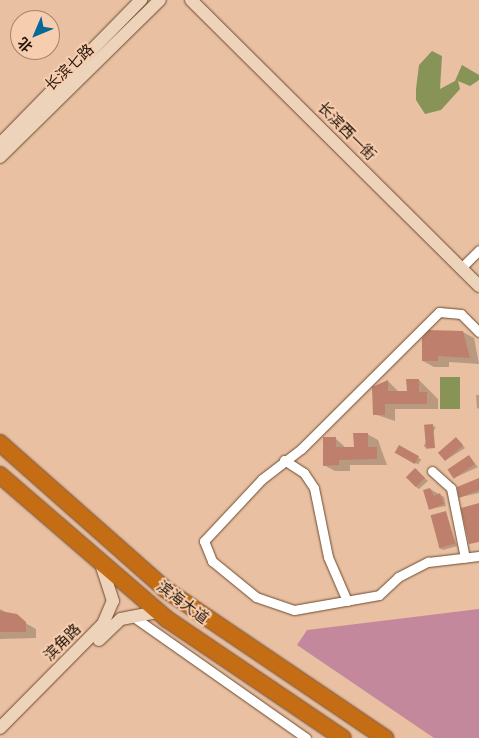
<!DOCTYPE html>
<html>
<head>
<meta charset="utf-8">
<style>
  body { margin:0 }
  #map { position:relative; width:479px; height:738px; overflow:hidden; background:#e9c0a2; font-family:"IBM Plex Sans","Noto Sans SC",sans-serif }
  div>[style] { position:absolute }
  .green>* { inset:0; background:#c4889c }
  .water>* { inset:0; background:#879357; transform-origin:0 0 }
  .shadow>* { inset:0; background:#0003; transform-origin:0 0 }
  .building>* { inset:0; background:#be806c; transform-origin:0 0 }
  .roads { filter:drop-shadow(0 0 1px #6d4a2f) drop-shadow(0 0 1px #6d4a2f) }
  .street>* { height:9px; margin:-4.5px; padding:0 4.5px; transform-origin:4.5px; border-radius:4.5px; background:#fff }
  .secondary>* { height:12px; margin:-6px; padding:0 6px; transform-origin:6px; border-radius:6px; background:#edd3b9 }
  .highway>* { height:16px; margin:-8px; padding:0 8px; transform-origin:8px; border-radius:8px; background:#c46d15 }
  span { translate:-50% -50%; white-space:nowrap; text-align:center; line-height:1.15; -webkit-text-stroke:4px #f6cdae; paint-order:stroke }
  .street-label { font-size:15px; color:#26170c }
  .north { position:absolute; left:10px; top:10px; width:50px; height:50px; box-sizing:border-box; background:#f6cdae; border:1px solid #a3846d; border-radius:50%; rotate:225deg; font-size:14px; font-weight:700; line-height:20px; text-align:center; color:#26170c }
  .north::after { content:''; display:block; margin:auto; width:18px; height:22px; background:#056997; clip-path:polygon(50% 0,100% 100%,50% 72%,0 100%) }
</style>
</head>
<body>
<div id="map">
  <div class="green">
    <div style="clip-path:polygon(479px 609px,479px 738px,434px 738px,297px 645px,307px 630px)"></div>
  </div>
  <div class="water">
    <div style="clip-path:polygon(432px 51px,442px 56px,440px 89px,455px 81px,462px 65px,479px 75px,479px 80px,470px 86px,458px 81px,460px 89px,441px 110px,425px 114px,416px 100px,416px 89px,419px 65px)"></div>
    <div style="left:440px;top:377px;width:20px;height:32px"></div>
  </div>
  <div class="shadow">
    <div style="clip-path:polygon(463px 332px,474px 338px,479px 364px,449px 362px,449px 367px,434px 367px,423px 361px)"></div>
    <div style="clip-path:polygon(419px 380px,438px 399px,438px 409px,395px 409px,395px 421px,374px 414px,388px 381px,399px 392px,408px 392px)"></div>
    <div style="clip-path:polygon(476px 395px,479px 395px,479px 409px,477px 408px)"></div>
    <div style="left:434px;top:426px;width:2px;height:23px;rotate:27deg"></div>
    <div style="clip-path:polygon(367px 434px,378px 440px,387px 465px,350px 465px,350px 471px,335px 471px,324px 465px,335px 438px,346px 448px,355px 448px)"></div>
    <div style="clip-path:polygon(459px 441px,465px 448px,446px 460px)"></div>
    <div style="left:399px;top:446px;width:26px;height:6px;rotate:31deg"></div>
    <div style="clip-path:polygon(469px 457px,478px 467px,454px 478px)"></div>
    <div style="clip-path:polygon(416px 469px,428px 481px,419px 489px,416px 487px)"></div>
    <div style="clip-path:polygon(479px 480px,479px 493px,461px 497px)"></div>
    <div style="clip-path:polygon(430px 489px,444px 497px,446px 506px,430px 509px)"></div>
    <div style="clip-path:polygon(446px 513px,457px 546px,443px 550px,439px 548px)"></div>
    <div style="clip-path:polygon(0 609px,36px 629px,36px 638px,0 639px)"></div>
  </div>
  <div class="building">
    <div style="clip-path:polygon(429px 330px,463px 331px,470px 358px,438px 356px,438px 361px,422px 361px,422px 338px)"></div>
    <div style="clip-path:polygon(406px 379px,419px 379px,419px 392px,427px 392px,427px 404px,385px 404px,385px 415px,373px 415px,372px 387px,388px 380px,388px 391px,407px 391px)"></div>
    <div style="left:433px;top:424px;width:24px;height:9px;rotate:85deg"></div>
    <div style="clip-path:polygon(353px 433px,368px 433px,368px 447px,377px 447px,377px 459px,339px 460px,339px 465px,323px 466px,323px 437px,336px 437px,336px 447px,354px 447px)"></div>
    <div style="left:456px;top:437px;width:11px;height:24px;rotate:49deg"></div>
    <div style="left:399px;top:445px;width:23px;height:9px;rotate:29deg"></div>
    <div style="left:469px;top:455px;width:11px;height:26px;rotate:56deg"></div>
    <div style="left:415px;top:468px;width:14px;height:13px;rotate:45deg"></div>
    <div style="clip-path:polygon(479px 478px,479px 490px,459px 498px,457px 487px)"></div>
    <div style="clip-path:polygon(430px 488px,434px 496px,440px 493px,444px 504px,429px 510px,423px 490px)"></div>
    <div style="clip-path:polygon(479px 503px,479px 542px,469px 544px,461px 508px)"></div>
    <div style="left:446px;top:511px;width:34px;height:16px;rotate:75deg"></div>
    <div style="clip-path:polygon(0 611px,17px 614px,26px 622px,26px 632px,0 632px)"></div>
  </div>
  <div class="roads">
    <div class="street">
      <div style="left:461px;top:268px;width:25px;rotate:-45deg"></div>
      <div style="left:479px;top:332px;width:25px;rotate:-135deg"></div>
      <div style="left:461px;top:314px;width:22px;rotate:-175deg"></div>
      <div style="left:439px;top:312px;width:194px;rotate:135.2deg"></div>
      <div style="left:301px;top:449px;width:49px;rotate:142.4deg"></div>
      <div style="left:262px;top:479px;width:85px;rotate:133.1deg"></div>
      <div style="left:204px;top:541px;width:22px;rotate:68deg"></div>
      <div style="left:212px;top:561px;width:57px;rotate:39.3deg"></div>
      <div style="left:256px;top:597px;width:40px;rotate:18.9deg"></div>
      <div style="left:294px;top:610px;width:86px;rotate:-10deg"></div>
      <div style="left:379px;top:595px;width:26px;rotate:-43deg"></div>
      <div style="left:398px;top:577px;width:34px;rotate:-27deg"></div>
      <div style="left:428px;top:562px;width:51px;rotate:-6.7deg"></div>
      <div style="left:284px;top:460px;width:24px;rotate:33deg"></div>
      <div style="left:304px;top:473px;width:18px;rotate:56deg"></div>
      <div style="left:314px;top:488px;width:70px;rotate:78.5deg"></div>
      <div style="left:328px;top:557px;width:48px;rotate:66.6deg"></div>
      <div style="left:432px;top:471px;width:25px;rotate:42deg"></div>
      <div style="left:451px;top:488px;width:71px;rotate:78.7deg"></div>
      <div style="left:131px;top:615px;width:214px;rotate:35.1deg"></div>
    </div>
    <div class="secondary">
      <div style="left:191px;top:0;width:406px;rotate:44.8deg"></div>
      <div style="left:0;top:144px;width:202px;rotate:-45.6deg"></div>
      <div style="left:0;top:157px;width:224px;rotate:-44.5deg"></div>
      <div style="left:99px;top:640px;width:30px;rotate:-44deg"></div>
      <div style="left:121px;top:619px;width:38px;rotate:-11deg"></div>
      <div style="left:0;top:728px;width:146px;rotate:-45.3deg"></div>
      <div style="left:103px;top:624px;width:25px;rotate:-67deg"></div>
      <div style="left:113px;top:601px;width:36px;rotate:-108deg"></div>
    </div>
    <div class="highway">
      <div style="left:0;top:443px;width:220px;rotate:41.5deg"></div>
      <div style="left:165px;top:589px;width:266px;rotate:34.1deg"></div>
      <div style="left:0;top:475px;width:221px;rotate:40.8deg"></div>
      <div style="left:167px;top:619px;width:212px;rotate:34.1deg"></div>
    </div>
  </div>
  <div class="street-label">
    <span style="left:69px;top:67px;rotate:-43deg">长滨七路</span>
    <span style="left:347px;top:131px;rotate:45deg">长滨西一街</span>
    <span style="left:183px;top:602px;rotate:37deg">滨海大道</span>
    <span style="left:62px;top:642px;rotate:-45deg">滨角路</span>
  </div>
  <div class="north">北</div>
</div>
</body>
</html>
